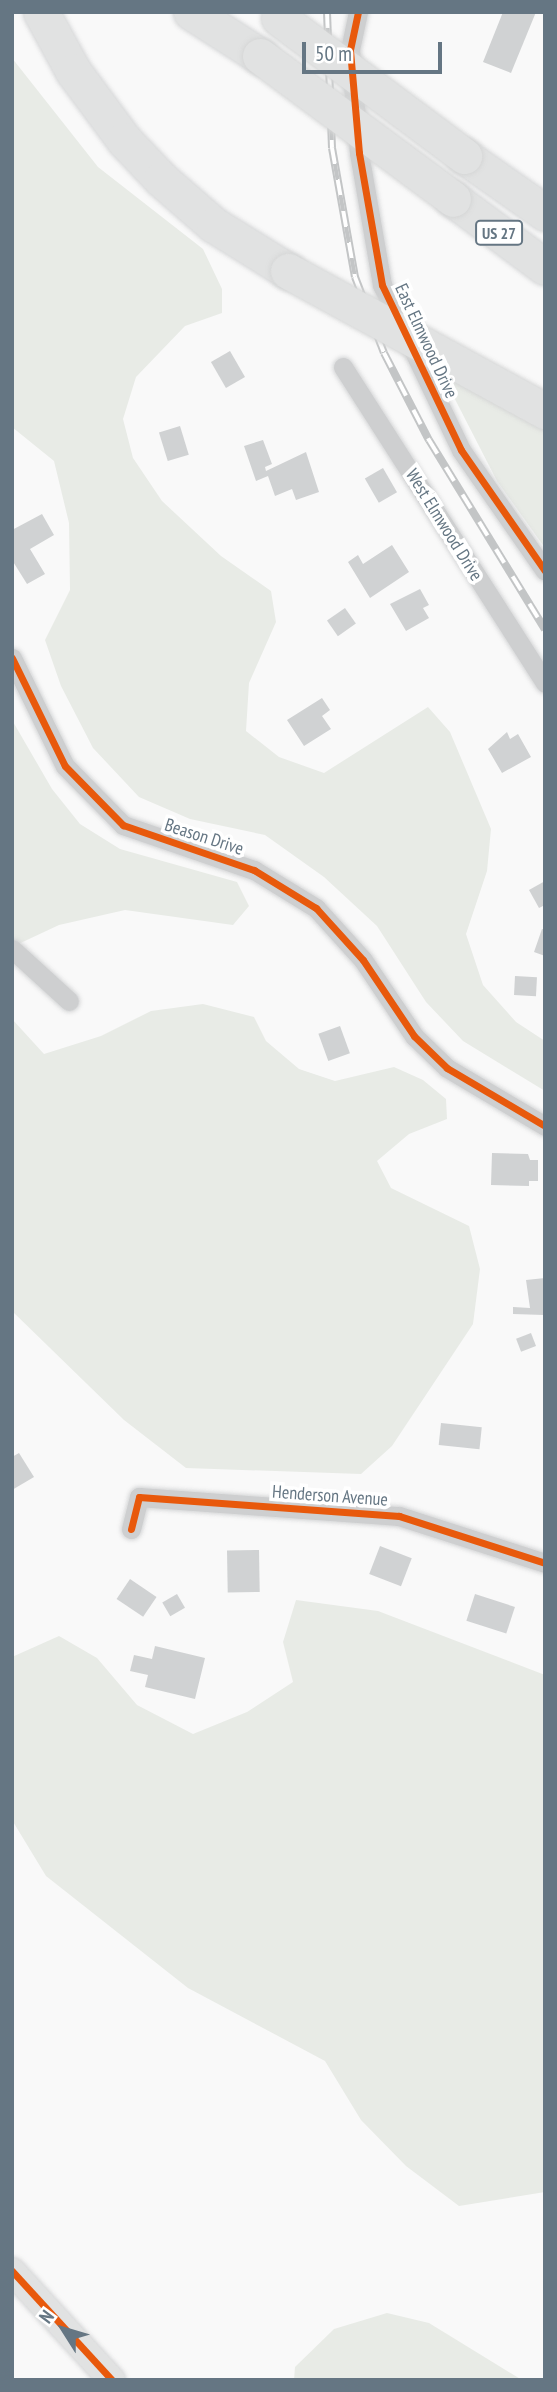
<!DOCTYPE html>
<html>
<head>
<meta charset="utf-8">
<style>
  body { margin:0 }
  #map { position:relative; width:557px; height:2392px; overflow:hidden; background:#f9f9f9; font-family:"PT Sans Narrow",sans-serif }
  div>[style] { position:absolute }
  .green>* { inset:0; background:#e8ebe6 }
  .building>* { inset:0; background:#d0d2d3; transform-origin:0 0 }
  .roads { filter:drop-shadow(0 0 2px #d5d6d7) drop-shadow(0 0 2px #d5d6d7) }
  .street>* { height:19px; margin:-9.5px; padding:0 9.5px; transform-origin:9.5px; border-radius:9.5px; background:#cecfd0 }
  .secondary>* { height:26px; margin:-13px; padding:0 13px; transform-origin:13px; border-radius:13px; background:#e1e2e2 }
  .highway>* { height:35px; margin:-17.5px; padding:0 17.5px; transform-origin:17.5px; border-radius:17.5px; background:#e1e2e2 }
  .rail>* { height:8px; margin-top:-4px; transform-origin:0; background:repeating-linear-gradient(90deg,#fff 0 16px,#c3c5c6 0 32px); box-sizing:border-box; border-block:2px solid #c3c5c6 }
  .bridges { filter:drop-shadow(0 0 2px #d5d6d6) drop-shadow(0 0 2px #d5d6d6) }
  .highway-bridge>* { height:35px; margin:-17.5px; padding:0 17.5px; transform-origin:17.5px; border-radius:17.5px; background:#e1e2e2 }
  .cycleway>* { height:7px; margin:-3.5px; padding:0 3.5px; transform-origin:3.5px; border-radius:3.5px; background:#e8590c }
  span { translate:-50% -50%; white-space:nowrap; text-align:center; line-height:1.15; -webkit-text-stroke:7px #fff; paint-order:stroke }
  .shield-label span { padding:2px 5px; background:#fff; border:2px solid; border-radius:5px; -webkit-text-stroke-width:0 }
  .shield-label { font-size:16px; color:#657683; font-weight:700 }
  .street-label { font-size:18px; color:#657683 }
  .frame { position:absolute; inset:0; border:14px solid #657683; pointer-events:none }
  .north { position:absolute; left:28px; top:2294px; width:70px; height:70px; -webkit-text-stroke:5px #fff; paint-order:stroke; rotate:307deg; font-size:19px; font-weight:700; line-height:28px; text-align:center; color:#657683 }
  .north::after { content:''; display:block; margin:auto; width:24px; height:32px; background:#657683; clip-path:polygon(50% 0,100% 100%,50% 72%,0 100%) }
  .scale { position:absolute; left:302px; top:42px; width:140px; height:32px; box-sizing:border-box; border:4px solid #657683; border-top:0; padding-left:9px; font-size:21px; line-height:24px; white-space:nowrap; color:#657683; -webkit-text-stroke:5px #fff; paint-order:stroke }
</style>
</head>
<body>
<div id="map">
  <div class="green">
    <div style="clip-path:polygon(12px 58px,98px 167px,203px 249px,222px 289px,222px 313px,185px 326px,136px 377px,123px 419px,133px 458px,162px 501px,221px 556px,271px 591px,276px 622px,249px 683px,246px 731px,279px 757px,324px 773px,428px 707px,450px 732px,491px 829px,487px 871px,466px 934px,483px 985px,516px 1022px,545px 1041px,545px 1091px,463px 1041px,426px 1002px,377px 926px,324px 877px,265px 835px,190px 819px,139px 797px,93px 748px,61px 686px,45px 640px,70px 590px,69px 523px,54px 461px,12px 427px)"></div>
    <div style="clip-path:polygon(442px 374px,545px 430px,545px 548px,497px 481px)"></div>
    <div style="clip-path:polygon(12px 720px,52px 789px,80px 824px,120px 849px,237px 882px,249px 906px,233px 925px,125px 910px,59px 925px,12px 947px)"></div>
    <div style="clip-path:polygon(203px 1004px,254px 1017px,266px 1041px,299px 1069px,335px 1081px,394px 1067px,423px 1080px,446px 1099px,447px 1119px,409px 1134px,377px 1161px,391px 1188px,469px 1226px,480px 1269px,473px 1324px,392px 1446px,361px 1474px,186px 1468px,124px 1420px,12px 1311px,12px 1019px,44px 1054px,101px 1036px,151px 1011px)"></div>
    <div style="clip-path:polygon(296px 1600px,378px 1611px,545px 1675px,545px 2192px,459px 2206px,406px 2166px,361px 2120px,325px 2061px,188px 1988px,46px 1876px,12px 1820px,12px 1657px,59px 1636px,97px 1658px,137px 1705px,193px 1734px,247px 1712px,293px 1682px,283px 1642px)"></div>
    <div style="clip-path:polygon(387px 2313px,429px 2323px,522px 2380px,294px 2380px,295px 2367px,334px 2329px)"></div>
  </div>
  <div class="building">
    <div style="clip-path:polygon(503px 12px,536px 12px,511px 73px,483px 62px)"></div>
    <div style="left:230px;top:351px;width:30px;height:22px;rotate:60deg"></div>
    <div style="left:180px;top:426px;width:30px;height:22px;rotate:73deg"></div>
    <div style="clip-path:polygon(263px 440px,272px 464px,265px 467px,266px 471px,306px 452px,319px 492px,296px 500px,292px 489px,275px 496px,268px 476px,256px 481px,244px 446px)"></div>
    <div style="left:383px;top:468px;width:28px;height:21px;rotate:60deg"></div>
    <div style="clip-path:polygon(42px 514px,54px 535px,30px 549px,45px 574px,27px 584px,12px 560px,12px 530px)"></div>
    <div style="clip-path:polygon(392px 545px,409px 572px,370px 598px,348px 562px,358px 555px,363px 564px)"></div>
    <div style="clip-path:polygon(420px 589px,429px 605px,423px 608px,429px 618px,406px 631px,390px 604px)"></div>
    <div style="left:345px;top:608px;width:19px;height:22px;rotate:55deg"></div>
    <div style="clip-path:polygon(322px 698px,330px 710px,322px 716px,331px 729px,304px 746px,287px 720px)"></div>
    <div style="clip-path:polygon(507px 732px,510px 739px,518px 734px,531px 757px,502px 773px,488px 749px)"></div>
    <div style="clip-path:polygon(545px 881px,545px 905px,539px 908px,529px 890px)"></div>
    <div style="clip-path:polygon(542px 929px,545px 930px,545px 956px,534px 952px)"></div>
    <div style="left:515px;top:976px;width:22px;height:19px;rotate:3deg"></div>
    <div style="left:340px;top:1026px;width:29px;height:23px;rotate:70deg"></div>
    <div style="clip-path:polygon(492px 1153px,528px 1154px,530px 1160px,538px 1160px,538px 1181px,529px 1181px,529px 1186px,491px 1185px)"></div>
    <div style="clip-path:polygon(545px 1278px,544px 1315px,513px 1314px,513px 1307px,530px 1308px,526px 1280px)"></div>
    <div style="left:531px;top:1333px;width:14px;height:16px;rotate:69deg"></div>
    <div style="left:441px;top:1423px;width:41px;height:22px;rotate:6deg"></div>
    <div style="clip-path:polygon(19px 1453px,34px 1477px,12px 1490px,12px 1457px)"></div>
    <div style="left:380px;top:1546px;width:34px;height:30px;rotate:21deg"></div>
    <div style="left:259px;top:1550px;width:42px;height:32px;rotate:89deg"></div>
    <div style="left:130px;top:1579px;width:32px;height:24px;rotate:34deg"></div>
    <div style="left:177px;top:1594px;width:16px;height:17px;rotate:60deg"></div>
    <div style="left:475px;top:1594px;width:42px;height:28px;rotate:18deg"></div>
    <div style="clip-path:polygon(155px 1646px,205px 1658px,195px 1699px,145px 1687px,148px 1675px,130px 1671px,134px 1655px,152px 1659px)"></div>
  </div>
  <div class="roads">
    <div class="street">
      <div style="left:358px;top:12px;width:39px;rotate:102deg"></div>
      <div style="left:350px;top:50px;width:103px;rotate:85deg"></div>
      <div style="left:359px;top:153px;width:134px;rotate:80.1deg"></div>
      <div style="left:382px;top:285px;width:183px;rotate:64.4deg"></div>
      <div style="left:461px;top:450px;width:147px;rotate:55.2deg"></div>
      <div style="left:343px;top:367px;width:375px;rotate:57.4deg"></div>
      <div style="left:12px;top:658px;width:120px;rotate:63.9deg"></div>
      <div style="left:65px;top:766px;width:83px;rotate:45.5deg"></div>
      <div style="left:123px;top:825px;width:139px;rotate:19deg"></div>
      <div style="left:254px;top:870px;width:73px;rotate:31.5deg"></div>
      <div style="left:316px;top:908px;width:70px;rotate:47.9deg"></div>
      <div style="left:363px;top:960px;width:92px;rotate:56.1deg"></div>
      <div style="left:414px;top:1036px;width:46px;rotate:44.1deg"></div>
      <div style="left:447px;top:1068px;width:114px;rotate:30.6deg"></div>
      <div style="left:12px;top:949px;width:77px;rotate:42.4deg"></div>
      <div style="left:131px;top:1529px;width:33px;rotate:-76deg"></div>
      <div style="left:139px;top:1497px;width:261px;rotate:4.2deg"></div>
      <div style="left:399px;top:1516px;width:153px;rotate:17.8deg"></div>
    </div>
    <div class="secondary">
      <div style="left:12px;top:2271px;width:148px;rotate:47.5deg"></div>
    </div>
    <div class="highway">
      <div style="left:41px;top:12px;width:67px;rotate:61.5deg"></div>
      <div style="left:73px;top:71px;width:86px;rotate:53.5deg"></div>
      <div style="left:124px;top:140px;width:54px;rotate:46.5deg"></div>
      <div style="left:161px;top:179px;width:70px;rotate:41deg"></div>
      <div style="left:214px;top:225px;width:87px;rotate:31.9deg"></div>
      <div style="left:191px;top:12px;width:82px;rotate:32.5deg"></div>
      <div style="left:464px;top:156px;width:99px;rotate:35.1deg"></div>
      <div style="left:453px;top:199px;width:114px;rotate:36.5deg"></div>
    </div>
  </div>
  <div class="rail">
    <div style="left:327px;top:12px;width:136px;rotate:87.9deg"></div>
    <div style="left:332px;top:148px;width:131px;rotate:79.9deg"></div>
    <div style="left:355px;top:277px;width:81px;rotate:69.1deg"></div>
    <div style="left:384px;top:353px;width:98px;rotate:62.7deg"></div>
    <div style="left:429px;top:440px;width:222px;rotate:58.5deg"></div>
  </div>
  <div class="bridges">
    <div class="highway-bridge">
      <div style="left:279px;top:18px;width:231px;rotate:36.7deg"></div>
      <div style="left:260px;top:56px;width:240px;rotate:36.5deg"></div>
      <div style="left:288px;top:271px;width:293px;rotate:28.6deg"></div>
    </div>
  </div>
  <div class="cycleway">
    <div style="left:358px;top:12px;width:39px;rotate:102deg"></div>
    <div style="left:350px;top:50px;width:103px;rotate:85deg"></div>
    <div style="left:359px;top:153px;width:134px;rotate:80.1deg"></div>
    <div style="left:382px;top:285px;width:183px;rotate:64.4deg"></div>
    <div style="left:461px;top:450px;width:147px;rotate:55.2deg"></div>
    <div style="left:12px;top:658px;width:120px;rotate:63.9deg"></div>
    <div style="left:65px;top:766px;width:83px;rotate:45.5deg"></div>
    <div style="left:123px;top:825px;width:139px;rotate:19deg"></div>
    <div style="left:254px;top:870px;width:73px;rotate:31.5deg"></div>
    <div style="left:316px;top:908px;width:70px;rotate:47.9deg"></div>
    <div style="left:363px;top:960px;width:92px;rotate:56.1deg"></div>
    <div style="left:414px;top:1036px;width:46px;rotate:44.1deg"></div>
    <div style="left:447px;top:1068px;width:114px;rotate:30.6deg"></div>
    <div style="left:131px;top:1529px;width:33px;rotate:-76deg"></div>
    <div style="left:139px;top:1497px;width:261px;rotate:4.2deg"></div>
    <div style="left:399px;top:1516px;width:153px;rotate:17.8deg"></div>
    <div style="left:12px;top:2271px;width:148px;rotate:47.5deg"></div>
  </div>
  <div class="shield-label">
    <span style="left:499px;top:233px">US 27</span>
  </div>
  <div class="street-label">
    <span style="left:426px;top:341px;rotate:65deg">East Elmwood Drive</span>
    <span style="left:444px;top:525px;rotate:58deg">West Elmwood Drive</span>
    <span style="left:204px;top:837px;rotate:18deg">Beason Drive</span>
    <span style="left:330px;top:1496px;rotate:4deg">Henderson Avenue</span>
  </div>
  <div class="frame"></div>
  <div class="north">N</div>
  <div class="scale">50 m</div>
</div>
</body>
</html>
